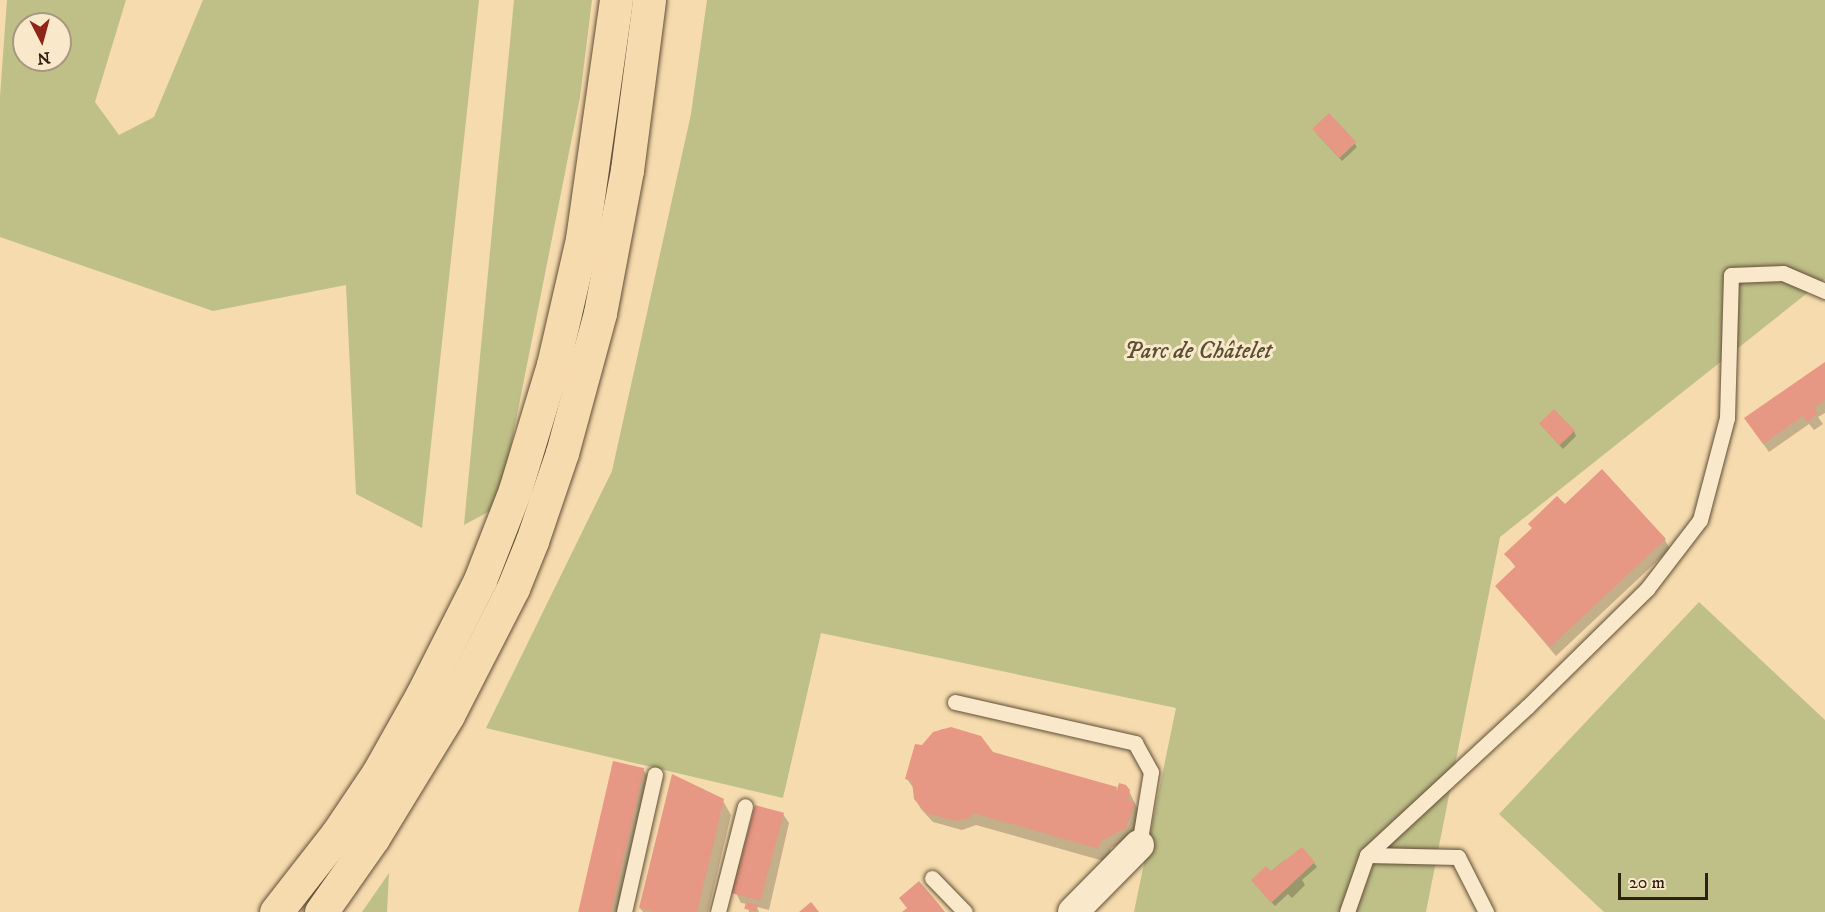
<!DOCTYPE html>
<html>
<head>
<meta charset="utf-8">
<style>
  body { margin:0 }
  #map { position:relative; width:1825px; height:912px; overflow:hidden; background:#f6dbae; font-family:"IM FELL DW Pica",serif }
  div>[style] { position:absolute }
  .green>* { inset:0; background:#bfbf88 }
  .shadow>* { inset:0; background:#0003 }
  .building>* { inset:0; background:#e79884; transform-origin:0 0 }
  .roads { filter:drop-shadow(0 0 2px #615038) drop-shadow(0 0 2px #615038) }
  .lane>* { height:15px; margin:-7.5px; padding:0 7.5px; transform-origin:7.5px; border-radius:7.5px; background:#f9e8ca }
  .street>* { height:30px; margin:-15px; padding:0 15px; transform-origin:15px; border-radius:15px; background:#f9e8ca }
  .primary>* { height:33px; margin:-16.5px; padding:0 16.5px; transform-origin:16.5px; border-radius:16.5px; background:#f6dbae }
  span { translate:-50% -50%; white-space:nowrap; text-align:center; line-height:1.15; -webkit-text-stroke:6px #f9e8ca; paint-order:stroke }
  .park-label { font-size:24px; color:#5a5034; font-style:italic }
  .north { position:absolute; left:12px; top:12px; width:60px; height:60px; box-sizing:border-box; background:#f9e8ca; border:2px solid #a89880; border-radius:50%; rotate:174deg; font-size:16px; font-weight:700; line-height:24px; text-align:center; color:#2f2110 }
  .north::after { content:''; display:block; margin:auto; width:21px; height:27px; background:#8f2418; clip-path:polygon(50% 0,100% 100%,50% 72%,0 100%) }
  .scale { position:absolute; left:1618px; top:873px; width:90px; height:27px; box-sizing:border-box; border:3px solid #2f2110; border-top:0; padding-left:8px; font-size:18px; line-height:21px; white-space:nowrap; color:#2f2110; -webkit-text-stroke:4px #f9e8ca; paint-order:stroke }
</style>
</head>
<body>
<div id="map">
  <div class="green">
    <div style="clip-path:polygon(evenodd,7px 0,126px 0,95px 102px,119px 135px,154px 117px,203px 0,479px 0,422px 528px,356px 494px,346px 285px,213px 311px,0 237px,0 97px,7px 0,24px 24px,60px 24px,60px 60px,24px 60px,24px 24px)"></div>
    <div style="clip-path:polygon(514px 0,592px 0,580px 97px,499px 506px,464px 525px)"></div>
    <div style="clip-path:polygon(707px 0,1825px 0,1825px 279px,1500px 537px,1426px 912px,1134px 912px,1176px 708px,821px 633px,783px 798px,486px 728px,612px 471px,691px 114px)"></div>
    <div style="clip-path:polygon(1699px 602px,1825px 720px,1825px 912px,1604px 912px,1499px 814px)"></div>
    <div style="clip-path:polygon(389px 873px,387px 912px,362px 912px)"></div>
  </div>
  <div class="shadow">
    <div style="clip-path:polygon(1317px 134px,1354px 143px,1357px 147px,1342px 161px)"></div>
    <div style="clip-path:polygon(1825px 364px,1825px 413px,1818px 417px,1823px 424px,1814px 430px,1809px 424px,1769px 452px,1752px 428px)"></div>
    <div style="clip-path:polygon(1540px 424px,1574px 431px,1576px 436px,1563px 449px)"></div>
    <div style="clip-path:polygon(1565px 506px,1665px 540px,1670px 549px,1556px 656px,1497px 586px,1516px 568px,1506px 554px,1533px 529px)"></div>
    <div style="clip-path:polygon(942px 729px,950px 729px,980px 738px,993px 753px,1116px 788px,1118px 792px,1129px 791px,1140px 814px,1131px 837px,1111px 848px,1107px 862px,976px 825px,962px 830px,933px 822px,921px 809px,915px 799px,914px 789px,907px 779px,922px 747px,930px 737px)"></div>
    <div style="clip-path:polygon(643px 769px,651px 783px,620px 912px,579px 912px)"></div>
    <div style="clip-path:polygon(723px 801px,731px 815px,708px 912px,643px 912px,640px 908px)"></div>
    <div style="clip-path:polygon(783px 814px,789px 823px,769px 910px,757px 907px,759px 912px,749px 912px,748px 904px,741px 903px,736px 893px)"></div>
    <div style="clip-path:polygon(1285px 860px,1288px 863px,1314px 863px,1317px 867px,1302px 880px,1305px 885px,1292px 898px,1288px 894px,1275px 906px,1255px 884px)"></div>
  </div>
  <div class="building">
    <div style="left:1329px;top:113px;width:40px;height:23px;rotate:47deg"></div>
    <div style="clip-path:polygon(1825px 362px,1825px 400px,1814px 407px,1818px 414px,1807px 422px,1803px 416px,1763px 444px,1744px 418px)"></div>
    <div style="left:1554px;top:409px;width:30px;height:21px;rotate:46deg"></div>
    <div style="clip-path:polygon(1602px 469px,1666px 539px,1550px 647px,1495px 586px,1516px 566px,1504px 554px,1532px 528px,1528px 524px,1557px 496px,1565px 504px)"></div>
    <div style="clip-path:polygon(951px 727px,981px 736px,993px 752px,1117px 787px,1102px 837px,1119px 783px,1126px 785px,1130px 790px,1128px 800px,1135px 803px,1126px 828px,1101px 841px,1099px 849px,973px 813px,969px 818px,956px 821px,926px 813px,914px 799px,912px 781px,905px 779px,915px 744px,922px 745px,933px 732px)"></div>
    <div style="left:613px;top:761px;width:32px;height:155px;rotate:13deg"></div>
    <div style="clip-path:polygon(672px 774px,724px 799px,697px 912px,655px 912px,639px 908px)"></div>
    <div style="left:755px;top:805px;width:30px;height:91px;rotate:15deg"></div>
    <div style="clip-path:polygon(1302px 847px,1315px 862px,1271px 903px,1251px 880px,1266px 866px,1271px 871px)"></div>
    <div style="clip-path:polygon(919px 881px,937px 902px,945px 912px,902px 912px,907px 908px,899px 898px)"></div>
    <div style="left:746px;top:902px;width:12px;height:7px;rotate:14deg"></div>
    <div style="clip-path:polygon(811px 902px,819px 912px,799px 912px)"></div>
  </div>
  <div class="roads">
    <div class="lane">
      <div style="left:955px;top:702px;width:185px;rotate:12.8deg"></div>
      <div style="left:1135px;top:743px;width:33px;rotate:61deg"></div>
      <div style="left:1151px;top:772px;width:74px;rotate:99.3deg"></div>
      <div style="left:1367px;top:855px;width:91px;rotate:1.3deg"></div>
      <div style="left:1458px;top:857px;width:62px;rotate:63deg"></div>
      <div style="left:932px;top:878px;width:47px;rotate:45.9deg"></div>
      <div style="left:624px;top:912px;width:141px;rotate:-77.3deg"></div>
      <div style="left:718px;top:912px;width:109px;rotate:-75.7deg"></div>
      <div style="left:1347px;top:912px;width:60px;rotate:-70.7deg"></div>
      <div style="left:1367px;top:855px;width:219px;rotate:-42.8deg"></div>
      <div style="left:1528px;top:706px;width:167px;rotate:-44.5deg"></div>
      <div style="left:1647px;top:589px;width:87px;rotate:-52.5deg"></div>
      <div style="left:1700px;top:520px;width:106px;rotate:-75.2deg"></div>
      <div style="left:1727px;top:418px;width:143px;rotate:-88.4deg"></div>
      <div style="left:1731px;top:275px;width:52px;rotate:-2.2deg"></div>
      <div style="left:1783px;top:273px;width:46px;rotate:23.2deg"></div>
    </div>
    <div class="street">
      <div style="left:1073px;top:912px;width:94px;rotate:-45.4deg"></div>
    </div>
    <div class="primary">
      <div style="left:276px;top:912px;width:99px;rotate:-52deg"></div>
      <div style="left:337px;top:834px;width:73px;rotate:-56.1deg"></div>
      <div style="left:378px;top:773px;width:90px;rotate:-60.6deg"></div>
      <div style="left:422px;top:695px;width:129px;rotate:-63.2deg"></div>
      <div style="left:480px;top:580px;width:97px;rotate:-68.7deg"></div>
      <div style="left:515px;top:490px;width:131px;rotate:-73.1deg"></div>
      <div style="left:553px;top:365px;width:129px;rotate:-77deg"></div>
      <div style="left:582px;top:239px;width:241px;rotate:-81.9deg"></div>
      <div style="left:321px;top:912px;width:90px;rotate:-54.9deg"></div>
      <div style="left:373px;top:838px;width:144px;rotate:-58.6deg"></div>
      <div style="left:448px;top:715px;width:143px;rotate:-62.9deg"></div>
      <div style="left:513px;top:588px;width:51px;rotate:-68deg"></div>
      <div style="left:532px;top:541px;width:93px;rotate:-71.2deg"></div>
      <div style="left:562px;top:453px;width:145px;rotate:-74.8deg"></div>
      <div style="left:600px;top:313px;width:146px;rotate:-79.3deg"></div>
      <div style="left:627px;top:170px;width:171px;rotate:-82.6deg"></div>
    </div>
  </div>
  <div class="park-label">
    <span style="left:1198px;top:352px">Parc de Châtelet</span>
  </div>
  <div class="north">N</div>
  <div class="scale">20 m</div>
</div>
</body>
</html>
